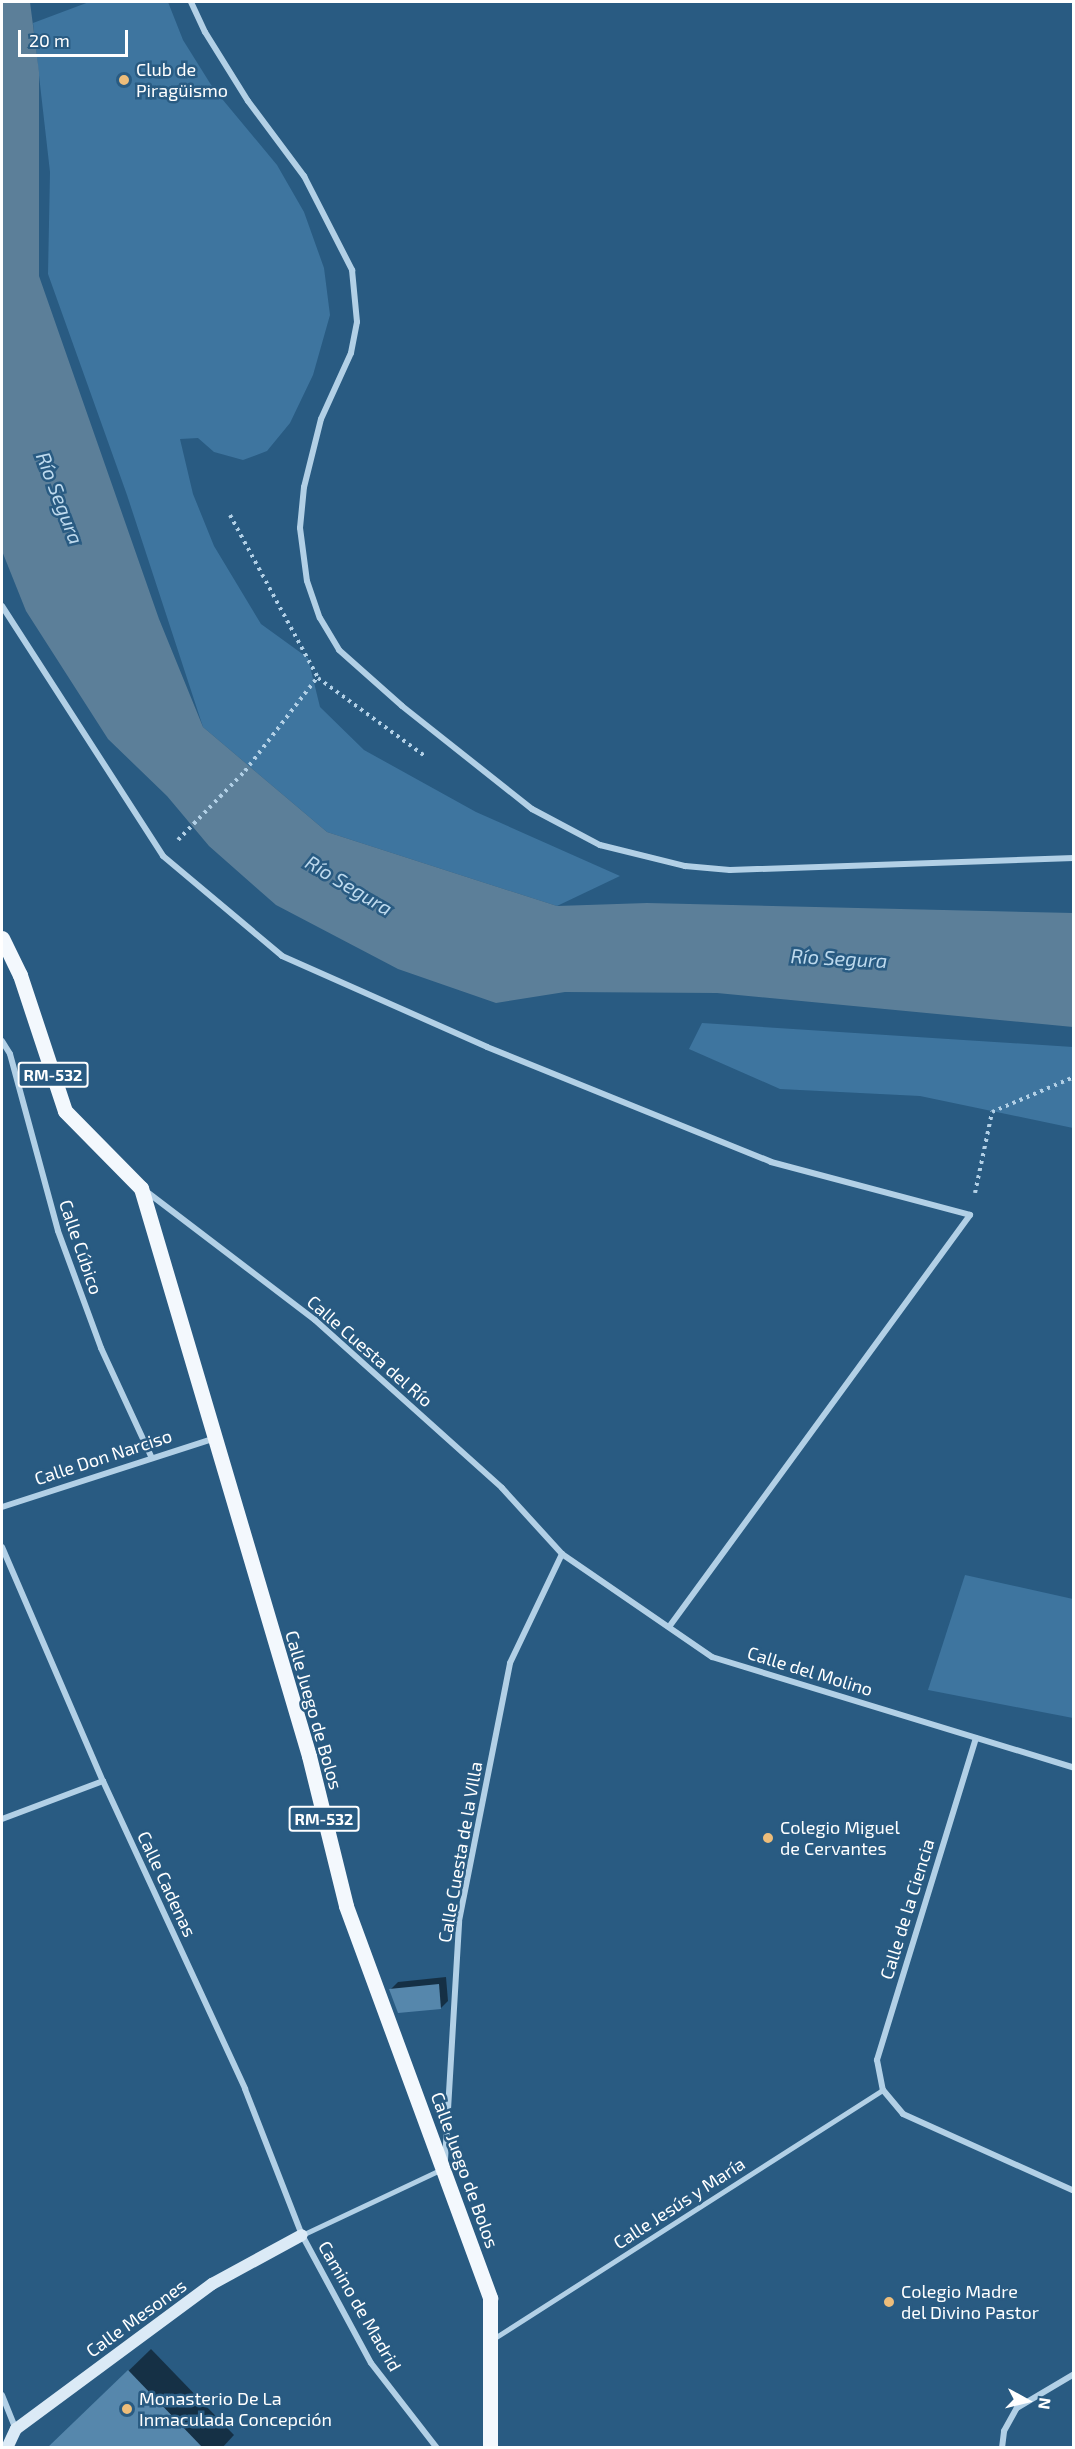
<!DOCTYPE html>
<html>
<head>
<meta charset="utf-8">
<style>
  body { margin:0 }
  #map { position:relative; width:1075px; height:2449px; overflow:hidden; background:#295b82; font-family:"Exo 2",sans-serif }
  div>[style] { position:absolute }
  .green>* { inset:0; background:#3e759f }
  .water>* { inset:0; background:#5c7f99 }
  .shadow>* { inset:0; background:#0007 }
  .building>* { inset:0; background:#5687ac }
  .path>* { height:4px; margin-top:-2px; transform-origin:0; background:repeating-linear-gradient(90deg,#b2d0e6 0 3px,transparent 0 7.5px) }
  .pedestrian>* { height:5px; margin:-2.5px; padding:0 2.5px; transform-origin:2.5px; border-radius:2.5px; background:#b2d0e6 }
  .minor>* { height:6px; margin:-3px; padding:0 3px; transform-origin:3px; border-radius:3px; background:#b2d0e6 }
  .secondary>* { height:12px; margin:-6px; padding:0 6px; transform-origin:6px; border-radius:6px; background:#dbeaf6 }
  .primary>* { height:15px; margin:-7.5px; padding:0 7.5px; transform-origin:7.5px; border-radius:7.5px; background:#f3f8fd }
  .dots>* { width:16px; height:16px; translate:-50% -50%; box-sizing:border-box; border:3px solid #295b82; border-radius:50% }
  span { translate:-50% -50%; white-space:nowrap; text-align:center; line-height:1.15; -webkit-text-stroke:5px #295b82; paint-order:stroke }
  .shield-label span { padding:2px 4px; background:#295b82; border:2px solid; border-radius:4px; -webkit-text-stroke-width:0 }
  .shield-label { font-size:16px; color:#fff; font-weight:700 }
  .poi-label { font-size:18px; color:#fff }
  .left { translate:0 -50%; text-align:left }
  .street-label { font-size:18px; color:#fff }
  .water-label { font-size:20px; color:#bedaee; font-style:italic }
  .frame { position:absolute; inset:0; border:3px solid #fff; pointer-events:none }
  .north { position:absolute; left:997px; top:2371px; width:60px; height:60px; -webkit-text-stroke:4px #295b82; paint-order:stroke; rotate:98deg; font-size:16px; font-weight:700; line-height:24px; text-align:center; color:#fff }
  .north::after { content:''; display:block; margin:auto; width:21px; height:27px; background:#fff; clip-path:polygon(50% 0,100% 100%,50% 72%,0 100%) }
  .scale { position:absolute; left:18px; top:30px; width:110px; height:27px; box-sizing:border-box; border:3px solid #fff; border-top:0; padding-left:8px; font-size:18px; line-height:21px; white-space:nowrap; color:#fff; -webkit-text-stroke:4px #295b82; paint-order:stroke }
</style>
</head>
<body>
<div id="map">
  <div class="green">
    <div style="clip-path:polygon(89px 2px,168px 2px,183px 40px,213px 88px,277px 165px,304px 212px,324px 268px,330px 315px,313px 375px,290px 423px,267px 451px,243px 460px,214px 452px,198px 438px,180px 439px,193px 494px,214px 546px,261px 624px,308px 658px,320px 707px,364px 750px,476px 812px,620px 876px,557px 906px,327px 832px,203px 727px,127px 495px,48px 274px,50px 172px,33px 23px)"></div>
    <div style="clip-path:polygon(702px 1023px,1073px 1047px,1073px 1128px,920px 1096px,780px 1089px,689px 1049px)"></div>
    <div style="clip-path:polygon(965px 1575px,1073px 1599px,1073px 1718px,928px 1690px)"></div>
  </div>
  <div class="water">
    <div style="clip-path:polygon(2px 2px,30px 2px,39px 72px,39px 276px,159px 619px,203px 727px,327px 832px,557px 906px,647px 903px,1073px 913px,1073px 1027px,717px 993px,565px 992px,496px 1003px,398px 969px,276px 905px,209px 846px,167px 796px,108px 739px,26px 611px,2px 551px)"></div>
  </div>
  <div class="shadow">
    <div style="clip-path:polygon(446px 1977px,448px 2001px,441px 2008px,391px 1989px,398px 1982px)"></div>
    <div style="clip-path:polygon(151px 2349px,234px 2435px,222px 2448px,49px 2448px)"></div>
  </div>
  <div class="building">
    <div style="clip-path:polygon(439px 1984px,441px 2009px,398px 2013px,389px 1989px)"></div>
    <div style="clip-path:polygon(128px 2370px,203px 2448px,47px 2448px)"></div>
  </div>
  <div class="path">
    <div style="left:230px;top:515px;width:185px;rotate:61.6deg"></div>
    <div style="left:318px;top:678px;width:132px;rotate:36.1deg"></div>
    <div style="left:178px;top:840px;width:96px;rotate:-45.8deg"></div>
    <div style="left:245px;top:771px;width:118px;rotate:-52.3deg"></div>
    <div style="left:975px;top:1193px;width:83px;rotate:-78.1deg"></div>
    <div style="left:992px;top:1112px;width:89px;rotate:-23.1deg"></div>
  </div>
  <div class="pedestrian">
    <div style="left:302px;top:2235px;width:153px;rotate:-25.2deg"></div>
    <div style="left:493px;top:2339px;width:463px;rotate:-32.6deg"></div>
  </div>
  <div class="minor">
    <div style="left:191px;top:2px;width:33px;rotate:65deg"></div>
    <div style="left:205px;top:32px;width:81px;rotate:58.1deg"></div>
    <div style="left:248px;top:101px;width:94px;rotate:53.3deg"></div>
    <div style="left:304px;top:176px;width:106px;rotate:62.9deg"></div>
    <div style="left:352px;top:270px;width:52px;rotate:84.5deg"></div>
    <div style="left:357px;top:322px;width:32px;rotate:101deg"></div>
    <div style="left:351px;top:353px;width:72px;rotate:114.4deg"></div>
    <div style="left:321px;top:419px;width:70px;rotate:104deg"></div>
    <div style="left:304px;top:487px;width:41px;rotate:95.6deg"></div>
    <div style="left:300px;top:528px;width:53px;rotate:82.5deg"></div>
    <div style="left:307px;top:581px;width:39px;rotate:71deg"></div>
    <div style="left:320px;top:618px;width:37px;rotate:59deg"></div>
    <div style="left:339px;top:650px;width:84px;rotate:41.6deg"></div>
    <div style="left:402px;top:706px;width:166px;rotate:38.4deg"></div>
    <div style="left:532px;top:809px;width:77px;rotate:27.9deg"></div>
    <div style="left:600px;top:845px;width:88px;rotate:13.9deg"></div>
    <div style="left:685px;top:866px;width:45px;rotate:5.1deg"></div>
    <div style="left:730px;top:870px;width:344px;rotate:-2deg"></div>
    <div style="left:2px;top:606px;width:297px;rotate:57.2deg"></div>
    <div style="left:163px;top:856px;width:155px;rotate:40deg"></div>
    <div style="left:282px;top:956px;width:224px;rotate:23.9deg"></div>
    <div style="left:487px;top:1047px;width:306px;rotate:22deg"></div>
    <div style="left:771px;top:1162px;width:206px;rotate:14.9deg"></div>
    <div style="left:970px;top:1215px;width:510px;rotate:126.15deg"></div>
    <div style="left:2px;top:1041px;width:15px;rotate:58deg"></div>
    <div style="left:10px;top:1054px;width:183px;rotate:74.8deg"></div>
    <div style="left:58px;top:1231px;width:125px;rotate:69.8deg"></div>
    <div style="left:101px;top:1348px;width:119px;rotate:65.2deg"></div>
    <div style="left:147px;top:1192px;width:211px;rotate:37.3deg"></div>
    <div style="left:315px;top:1320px;width:251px;rotate:41.9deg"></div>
    <div style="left:502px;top:1488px;width:89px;rotate:47.7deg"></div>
    <div style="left:562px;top:1554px;width:182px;rotate:34.5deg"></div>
    <div style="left:712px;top:1657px;width:379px;rotate:17deg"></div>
    <div style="left:2px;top:1507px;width:224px;rotate:-17.9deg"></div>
    <div style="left:2px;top:1547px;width:255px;rotate:66.7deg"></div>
    <div style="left:103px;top:1781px;width:339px;rotate:65.2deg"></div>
    <div style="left:245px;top:2089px;width:157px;rotate:68.7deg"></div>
    <div style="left:302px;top:2235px;width:145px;rotate:61.7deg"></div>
    <div style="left:371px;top:2363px;width:108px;rotate:52.2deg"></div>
    <div style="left:976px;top:1738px;width:337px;rotate:107.1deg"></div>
    <div style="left:877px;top:2060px;width:31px;rotate:79deg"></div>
    <div style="left:883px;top:2090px;width:31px;rotate:50deg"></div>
    <div style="left:903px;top:2114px;width:188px;rotate:24.2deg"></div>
    <div style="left:2px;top:1819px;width:108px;rotate:-20.6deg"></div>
    <div style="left:445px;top:2160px;width:239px;rotate:-86.6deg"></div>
    <div style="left:459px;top:1921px;width:263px;rotate:-78.8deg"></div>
    <div style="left:510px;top:1663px;width:121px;rotate:-64.5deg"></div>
    <div style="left:2px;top:2395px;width:37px;rotate:68deg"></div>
    <div style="left:1002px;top:2448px;width:17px;rotate:-83deg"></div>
    <div style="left:1004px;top:2431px;width:26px;rotate:-61deg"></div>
    <div style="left:1017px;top:2408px;width:66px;rotate:-30.8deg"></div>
  </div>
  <div class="secondary">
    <div style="left:7px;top:2448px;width:21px;rotate:-65deg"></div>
    <div style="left:16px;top:2429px;width:244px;rotate:-36.5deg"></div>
    <div style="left:212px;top:2284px;width:102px;rotate:-28.6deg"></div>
  </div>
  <div class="primary">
    <div style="left:2px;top:938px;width:41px;rotate:64.1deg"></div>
    <div style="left:20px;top:975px;width:143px;rotate:71.7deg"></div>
    <div style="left:65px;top:1111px;width:108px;rotate:45.4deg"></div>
    <div style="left:141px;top:1188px;width:592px;rotate:73.52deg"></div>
    <div style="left:309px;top:1756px;width:154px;rotate:76.1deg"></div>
    <div style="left:346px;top:1906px;width:418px;rotate:69.8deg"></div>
    <div style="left:490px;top:2298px;width:150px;rotate:90deg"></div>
  </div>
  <div class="dots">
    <div style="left:124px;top:80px;background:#edbd7a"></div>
    <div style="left:768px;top:1838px;background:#edbd7a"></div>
    <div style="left:889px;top:2302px;background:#edbd7a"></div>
    <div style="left:127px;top:2409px;background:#edbd7a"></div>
  </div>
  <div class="shield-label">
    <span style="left:53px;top:1075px">RM-532</span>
    <span style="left:324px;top:1819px">RM-532</span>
  </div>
  <div class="poi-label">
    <span class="left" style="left:136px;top:80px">Club de<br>Piragüismo</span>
    <span class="left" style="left:780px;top:1838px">Colegio Miguel<br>de Cervantes</span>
    <span class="left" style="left:901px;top:2302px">Colegio Madre<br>del Divino Pastor</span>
    <span class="left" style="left:139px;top:2409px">Monasterio De La<br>Inmaculada Concepción</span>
  </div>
  <div class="street-label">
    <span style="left:81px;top:1247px;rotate:71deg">Calle Cúbico</span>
    <span style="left:370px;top:1351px;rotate:41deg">Calle Cuesta del Río</span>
    <span style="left:103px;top:1457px;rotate:-18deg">Calle Don Narciso</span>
    <span style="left:810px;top:1671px;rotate:17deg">Calle del Molino</span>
    <span style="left:314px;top:1710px;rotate:74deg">Calle Juego de Bolos</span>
    <span style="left:460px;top:1852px;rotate:-80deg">Calle Cuesta de la VIlla</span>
    <span style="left:167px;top:1884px;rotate:65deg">Calle Cadenas</span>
    <span style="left:907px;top:1909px;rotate:-73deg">Calle de la Ciencia</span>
    <span style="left:465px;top:2170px;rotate:70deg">Calle Juego de Bolos</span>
    <span style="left:679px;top:2203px;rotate:-33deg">Calle Jesús y María</span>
    <span style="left:360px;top:2306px;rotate:60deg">Camino de Madrid</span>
    <span style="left:136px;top:2318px;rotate:-36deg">Calle Mesones</span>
  </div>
  <div class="water-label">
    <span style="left:60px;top:498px;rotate:69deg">Río Segura</span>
    <span style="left:349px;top:885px;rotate:31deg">Río Segura</span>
    <span style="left:839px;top:958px;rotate:3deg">Río Segura</span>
  </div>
  <div class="frame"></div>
  <div class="north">N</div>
  <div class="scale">20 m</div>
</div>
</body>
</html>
